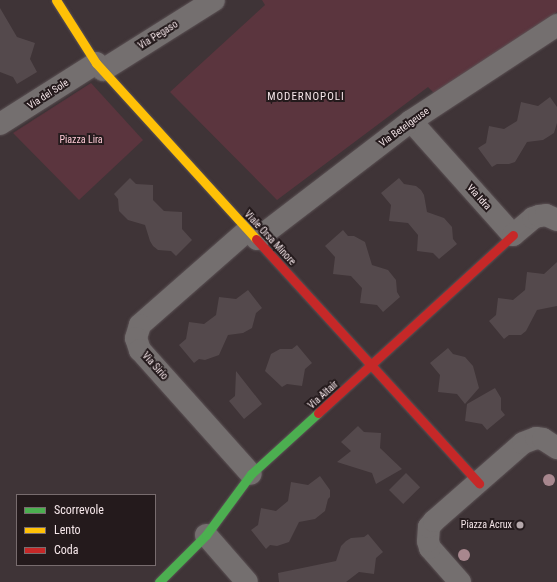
<!DOCTYPE html>
<html>
<head>
<meta charset="utf-8">
<style>
  body { margin:0 }
  #map { position:relative; width:557px; height:582px; overflow:hidden; background:#3f3437; font-family:"Roboto Condensed",sans-serif }
  div>[style] { position:absolute }
  .green>* { inset:0; background:#5b353e }
  .building>* { inset:0; background:#54494c; transform-origin:0 0 }
  .roads { filter:drop-shadow(0 0 1px #5b5154) drop-shadow(0 0 1px #5b5154) }
  .street>* { height:22px; margin:-11px; padding:0 11px; transform-origin:11px; border-radius:11px; background:#746f6f }
  .fast>* { height:9px; margin:-4.5px; padding:0 4.5px; transform-origin:4.5px; border-radius:4.5px; background:#4caf50 }
  .slow>* { height:9px; margin:-4.5px; padding:0 4.5px; transform-origin:4.5px; border-radius:4.5px; background:#ffc107 }
  .jam>* { height:9px; margin:-4.5px; padding:0 4.5px; transform-origin:4.5px; border-radius:4.5px; background:#c62828 }
  .trees>* { width:12px; height:12px; margin:-6px; border-radius:50%; background:#a8878e }
  .dots>* { width:11px; height:11px; translate:-50% -50%; box-sizing:border-box; border:2px solid #241a1c; border-radius:50% }
  span { translate:-50% -50%; white-space:nowrap; text-align:center; line-height:1.15; -webkit-text-stroke:4px #241a1c; paint-order:stroke }
  .street-label { font-size:10px; color:#f5e6e9 }
  .park-label { font-size:10px; color:#fecbd6 }
  .poi-label { font-size:10px; color:#f5e6e9 }
  .right { translate:-100% -50%; text-align:right }
  .neighbourhood-label { font-size:11px; color:#f5e6e9; letter-spacing:1px }
  .legend { position:absolute; left:16px; top:494px; width:140px; height:72px; box-sizing:border-box; background:#241a1c; border:1px solid #786c6e; margin:0; padding:5px 7px; list-style:none; font-size:12px; color:#f5e6e9 }
  .legend li { display:flex; align-items:center; gap:8px; height:20px }
  .legend b { width:20px; border:1px solid #786c6e }
</style>
</head>
<body>
<div id="map">
  <div class="green">
    <div style="clip-path:polygon(262px 0,557px 0,557px 12px,435px 94px,428px 87px,277px 200px,170px 92px,265px 5px)"></div>
    <div style="clip-path:polygon(91px 83px,143px 140px,79px 200px,13px 133px)"></div>
  </div>
  <div class="building">
    <div style="clip-path:polygon(0 8px,17px 37px,35px 43px,30px 59px,37px 72px,17px 84px,13px 77px,0 72px)"></div>
    <div style="clip-path:polygon(550px 97px,557px 107px,557px 123px,554px 133px,543px 140px,527px 142px,515px 162px,509px 164px,497px 164px,492px 167px,478px 148px,486px 143px,489px 126px,504px 129px,517px 121px,521px 102px,538px 106px)"></div>
    <div style="clip-path:polygon(130px 178px,136px 184px,153px 185px,153px 200px,164px 211px,182px 212px,182px 229px,192px 240px,176px 256px,171px 251px,158px 250px,153px 246px,150px 241px,145px 225px,128px 220px,119px 211px,118px 199px,114px 194px)"></div>
    <div style="clip-path:polygon(399px 178px,404px 184px,416px 186px,421px 190px,424px 195px,427px 212px,444px 218px,452px 227px,453px 239px,457px 244px,439px 259px,433px 253px,417px 251px,418px 235px,408px 223px,389px 221px,391px 205px,381px 193px)"></div>
    <div style="clip-path:polygon(343px 230px,348px 236px,354px 236px,365px 242px,372px 265px,388px 270px,396px 280px,397px 292px,400px 297px,383px 312px,377px 305px,360px 303px,362px 288px,351px 276px,333px 274px,335px 257px,325px 246px)"></div>
    <div style="clip-path:polygon(557px 262px,557px 306px,537px 310px,526px 331px,521px 335px,509px 335px,504px 339px,489px 321px,496px 315px,498px 298px,513px 300px,525px 290px,527px 272px,544px 274px)"></div>
    <div style="clip-path:polygon(248px 290px,262px 308px,256px 313px,252px 328px,243px 333px,228px 335px,219px 355px,205px 360px,199px 359px,194px 363px,179px 345px,186px 339px,189px 322px,204px 324px,216px 315px,219px 297px,236px 299px)"></div>
    <div style="clip-path:polygon(297px 345px,312px 363px,305px 369px,302px 386px,287px 384px,282px 387px,265px 371px,271px 354px,280px 349px,292px 349px)"></div>
    <div style="clip-path:polygon(448px 348px,453px 354px,465px 357px,473px 366px,479px 388px,465px 404px,457px 394px,438px 392px,440px 375px,430px 363px)"></div>
    <div style="clip-path:polygon(236px 371px,262px 404px,244px 419px,229px 401px,235px 396px)"></div>
    <div style="clip-path:polygon(495px 388px,501px 398px,501px 410px,505px 415px,487px 430px,482px 424px,465px 421px,467px 404px)"></div>
    <div style="clip-path:polygon(358px 426px,364px 432px,381px 433px,380px 448px,402px 469px,376px 484px,372px 473px,337px 462px,351px 451px,341px 442px)"></div>
    <div style="left:406px;top:473px;width:20px;height:24px;rotate:45deg"></div>
    <div style="clip-path:polygon(320px 476px,330px 490px,330px 497px,328px 499px,325px 511px,315px 519px,299px 522px,289px 542px,277px 546px,270px 545px,266px 549px,251px 530px,258px 525px,261px 508px,276px 511px,288px 501px,291px 482px,308px 485px)"></div>
    <div style="clip-path:polygon(368px 534px,383px 552px,376px 558px,374px 574px,359px 572px,346px 582px,279px 582px,278px 573px,336px 561px,341px 546px,346px 541px,351px 538px,364px 537px)"></div>
  </div>
  <div class="roads">
    <div class="street">
      <div style="left:103px;top:70px;width:131px;rotate:-32.2deg"></div>
      <div style="left:411px;top:121px;width:153px;rotate:48.2deg"></div>
      <div style="left:513px;top:235px;width:26px;rotate:-40deg"></div>
      <div style="left:533px;top:218px;width:6px;rotate:-18deg"></div>
      <div style="left:539px;top:216px;width:7px;rotate:-8deg"></div>
      <div style="left:546px;top:215px;width:12px;rotate:24deg"></div>
      <div style="left:0;top:124px;width:114px;rotate:-32.4deg"></div>
      <div style="left:248px;top:230px;width:144px;rotate:138.7deg"></div>
      <div style="left:140px;top:325px;width:14px;rotate:107deg"></div>
      <div style="left:136px;top:338px;width:13px;rotate:72deg"></div>
      <div style="left:140px;top:350px;width:166px;rotate:48.2deg"></div>
      <div style="left:257px;top:239px;width:194px;rotate:-37.5deg"></div>
      <div style="left:411px;top:121px;width:175px;rotate:-33.3deg"></div>
      <div style="left:206px;top:535px;width:62px;rotate:48.9deg"></div>
      <div style="left:460px;top:582px;width:45px;rotate:-131.4deg"></div>
      <div style="left:430px;top:548px;width:7px;rotate:-106deg"></div>
      <div style="left:428px;top:541px;width:14px;rotate:-86deg"></div>
      <div style="left:429px;top:527px;width:8px;rotate:-50deg"></div>
      <div style="left:434px;top:521px;width:118px;rotate:-41.2deg"></div>
      <div style="left:523px;top:443px;width:14px;rotate:-21deg"></div>
      <div style="left:536px;top:438px;width:7px;rotate:8deg"></div>
      <div style="left:543px;top:439px;width:17px;rotate:33deg"></div>
    </div>
    <div class="fast">
      <div style="left:159px;top:582px;width:66px;rotate:-45deg"></div>
      <div style="left:206px;top:535px;width:76px;rotate:-53.6deg"></div>
      <div style="left:251px;top:474px;width:91px;rotate:-42.3deg"></div>
    </div>
    <div class="slow">
      <div style="left:56px;top:0;width:75px;rotate:57.6deg"></div>
      <div style="left:96px;top:63px;width:238px;rotate:47.7deg"></div>
    </div>
    <div class="jam">
      <div style="left:256px;top:239px;width:331px;rotate:47.6deg"></div>
      <div style="left:318px;top:413px;width:264px;rotate:-42.4deg"></div>
    </div>
  </div>
  <div class="trees">
    <div style="left:549px;top:480px"></div>
    <div style="left:464px;top:555px"></div>
  </div>
  <div class="dots">
    <div style="left:520px;top:525px;background:#b5a8ab"></div>
  </div>
  <div class="street-label">
    <span style="left:158px;top:35px;rotate:-32deg">Via Pegaso</span>
    <span style="left:48px;top:94px;rotate:-33deg">Via del Sole</span>
    <span style="left:404px;top:127px;rotate:-36deg">Via Betelgeuse</span>
    <span style="left:479px;top:197px;rotate:48deg">Via Idra</span>
    <span style="left:270px;top:238px;rotate:47deg">Viale Orsa Minore</span>
    <span style="left:155px;top:366px;rotate:48deg">Via Sirio</span>
    <span style="left:323px;top:395px;rotate:-42deg">Via Altair</span>
  </div>
  <div class="park-label">
    <span style="left:81px;top:140px">Piazza Lira</span>
  </div>
  <div class="poi-label">
    <span class="right" style="left:512px;top:525px">Piazza Acrux</span>
  </div>
  <div class="neighbourhood-label">
    <span style="left:306px;top:97px">MODERNOPOLI</span>
  </div>
  <ul class="legend">
  <li><b style="height:5px;background:#4caf50"></b>Scorrevole</li>
  <li><b style="height:5px;background:#ffc107"></b>Lento</li>
  <li><b style="height:5px;background:#c62828"></b>Coda</li>
  </ul>
</div>
</body>
</html>
